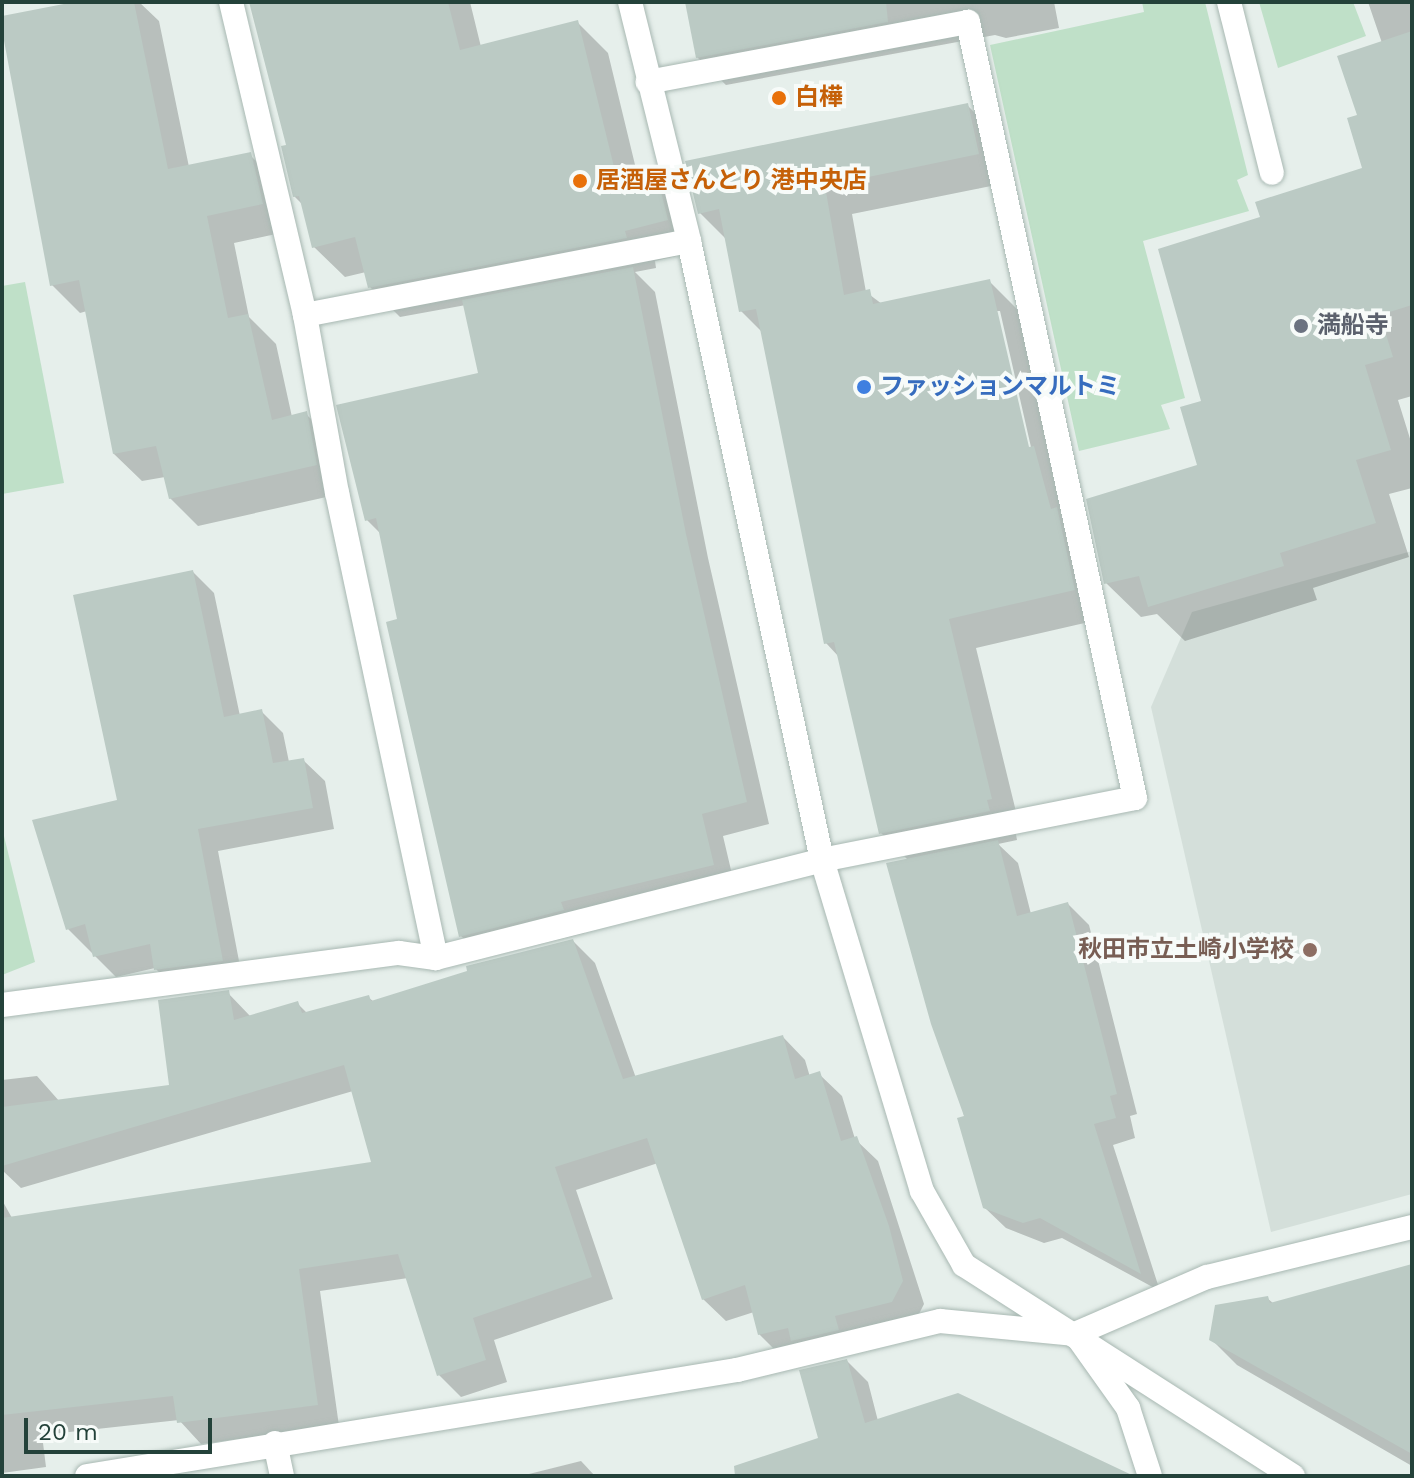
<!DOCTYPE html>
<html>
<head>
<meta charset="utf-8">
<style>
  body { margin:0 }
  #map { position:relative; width:1414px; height:1478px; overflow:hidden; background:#e6efeb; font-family:"Work Sans","Noto Sans JP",sans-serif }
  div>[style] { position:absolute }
  .built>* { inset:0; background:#d4dfda }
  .green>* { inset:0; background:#bfe0c8 }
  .shadow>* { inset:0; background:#0003 }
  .building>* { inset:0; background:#bbcac4 }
  .roads { filter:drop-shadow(0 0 2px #a8b8b2) drop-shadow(0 0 2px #a8b8b2) }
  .minor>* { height:24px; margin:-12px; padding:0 12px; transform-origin:12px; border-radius:12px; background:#fff }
  .tertiary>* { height:24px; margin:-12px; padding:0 12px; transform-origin:12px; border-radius:12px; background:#fff }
  .dots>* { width:22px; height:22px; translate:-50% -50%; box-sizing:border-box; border:4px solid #f7fbf9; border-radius:50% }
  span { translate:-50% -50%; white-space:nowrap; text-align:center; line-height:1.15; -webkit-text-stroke:8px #f7fbf9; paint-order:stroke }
  .food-label { font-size:24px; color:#c56008; font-weight:700 }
  .left { translate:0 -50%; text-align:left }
  .worship-label { font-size:24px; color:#5b616d; font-weight:700 }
  .shop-label { font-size:24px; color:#366cbe; font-weight:700 }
  .education-label { font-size:24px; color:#785e54; font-weight:700 }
  .right { translate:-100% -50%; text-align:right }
  .frame { position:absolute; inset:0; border:4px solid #24423a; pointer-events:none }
  .scale { position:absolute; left:24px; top:1418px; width:188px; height:36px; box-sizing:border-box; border:4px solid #24423a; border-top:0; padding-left:10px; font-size:24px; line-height:28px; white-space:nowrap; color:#24423a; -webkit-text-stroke:6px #f7fbf9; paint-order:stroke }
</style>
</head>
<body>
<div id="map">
  <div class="built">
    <div style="clip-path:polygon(1412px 551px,1412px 1194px,1271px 1232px,1151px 707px,1192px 612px)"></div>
  </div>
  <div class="green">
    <div style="clip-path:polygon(1142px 2px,1205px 2px,1248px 175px,1237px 180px,1249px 211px,1143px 241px,1185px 398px,1161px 405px,1170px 429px,1079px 451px,990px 45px,1144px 12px)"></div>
    <div style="clip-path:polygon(1259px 2px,1353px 2px,1366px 36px,1278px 68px)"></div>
    <div style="clip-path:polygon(25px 282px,64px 483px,2px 494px,2px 286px)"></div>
    <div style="clip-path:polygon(2px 828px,35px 962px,2px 975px)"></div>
  </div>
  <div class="shadow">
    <div style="clip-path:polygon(85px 2px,139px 2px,159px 21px,189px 167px,250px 155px,278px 183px,290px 231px,234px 243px,249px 317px,276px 344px,292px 417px,306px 414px,334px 442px,344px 493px,198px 526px,170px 498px,165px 477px,142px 481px,114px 454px,87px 311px,80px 313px,52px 285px,2px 18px)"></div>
    <div style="clip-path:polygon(251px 2px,470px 2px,481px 47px,577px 22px,608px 53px,637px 173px,655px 169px,685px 200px,698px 251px,655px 261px,656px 268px,635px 272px,655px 292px,708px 558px,769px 824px,723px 836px,735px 887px,582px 924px,585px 933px,484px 958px,461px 936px,382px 535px,367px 520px,480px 374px,466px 305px,400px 317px,370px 287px,366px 272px,345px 277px,314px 247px,303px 205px,294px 196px,288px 147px)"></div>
    <div style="clip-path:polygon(687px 2px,1054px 2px,1059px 28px,1006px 38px,995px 35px,726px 85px,697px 57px)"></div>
    <div style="clip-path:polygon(1368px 2px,1412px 2px,1412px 396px,1398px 400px,1412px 445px,1412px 488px,1389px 494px,1409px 557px,1313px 588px,1317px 600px,1185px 641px,1157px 614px,1141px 617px,1106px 583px,1200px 466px,1203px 403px,1262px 219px,1365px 170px,1359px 117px,1382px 43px)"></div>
    <div style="clip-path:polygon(evenodd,967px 105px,996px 134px,1006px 183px,852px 214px,866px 292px,882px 304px,989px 281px,1018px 310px,1102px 619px,976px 648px,1020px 828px,1015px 829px,1017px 840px,998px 844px,1018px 863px,1031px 914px,1068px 904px,1089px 925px,1137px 1114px,1130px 1116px,1135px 1138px,1113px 1145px,1160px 1291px,1062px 1238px,1044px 1243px,1006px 1228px,984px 1207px,908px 860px,880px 832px,839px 657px,826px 643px,762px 332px,741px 311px,727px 240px,700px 213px,967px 105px,995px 311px,1000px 311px,1033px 456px,1029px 457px,995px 311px)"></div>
    <div style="clip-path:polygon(193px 572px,214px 593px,240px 716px,261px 711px,283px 733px,289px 762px,303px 760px,325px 781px,334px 829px,218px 851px,243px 982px,177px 991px,155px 968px,116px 977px,68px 929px,119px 802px)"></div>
    <div style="clip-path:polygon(573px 941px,595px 963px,636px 1078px,783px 1037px,805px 1060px,810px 1077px,819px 1074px,842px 1096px,855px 1139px,878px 1161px,924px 1304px,914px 1324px,782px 1357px,759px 1334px,754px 1312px,726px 1321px,703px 1299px,658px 1163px,576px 1190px,613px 1299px,494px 1340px,507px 1382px,461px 1397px,439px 1375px,408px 1278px,320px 1291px,339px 1426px,201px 1444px,179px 1420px,42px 1435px,46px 1467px,2px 1473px,2px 1200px,12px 1218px,374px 1164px,353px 1091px,21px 1188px,2px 1170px,2px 1080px,37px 1076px,60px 1102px,171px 1087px,228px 993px,251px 1017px,297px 1003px,308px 1014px,368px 997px,374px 1002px)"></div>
    <div style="clip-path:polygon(1412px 1265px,1412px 1466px,1237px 1365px,1211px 1339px,1267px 1298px,1274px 1304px)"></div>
    <div style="clip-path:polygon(847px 1361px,868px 1382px,878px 1421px,1093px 1476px,830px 1476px)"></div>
    <div style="clip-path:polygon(581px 1461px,595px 1476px,521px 1476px)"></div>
  </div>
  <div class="building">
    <div style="clip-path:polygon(74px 2px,134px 2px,168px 169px,251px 152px,263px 204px,207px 216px,228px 318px,248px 314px,272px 420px,307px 411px,317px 465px,169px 499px,156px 446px,113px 454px,79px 280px,50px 286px,2px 30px,2px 16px)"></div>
    <div style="clip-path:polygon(249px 2px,448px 2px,460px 50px,578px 20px,616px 175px,655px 167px,668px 220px,625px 231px,627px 238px,368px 288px,355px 237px,312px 248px,299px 196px,293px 197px,281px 146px,286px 145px)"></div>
    <div style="clip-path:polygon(685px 2px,886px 2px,888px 22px,696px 58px)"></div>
    <div style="clip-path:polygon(1412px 31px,1412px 305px,1380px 315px,1393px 357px,1365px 365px,1391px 450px,1356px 460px,1376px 523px,1280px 553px,1284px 566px,1148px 607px,1139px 576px,1104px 584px,1086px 499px,1197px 465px,1180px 407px,1201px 401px,1158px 249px,1260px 217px,1255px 202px,1362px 168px,1347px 118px,1357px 115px,1337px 56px)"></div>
    <div style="clip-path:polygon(968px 103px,979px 154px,825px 186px,844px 295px,870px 289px,873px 304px,990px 279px,1029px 447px,1034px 446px,1051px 509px,1057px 507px,1075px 590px,949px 619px,992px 799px,987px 800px,990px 811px,879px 834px,834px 642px,824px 644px,756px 309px,739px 312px,719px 209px,698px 214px,685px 161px)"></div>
    <div style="clip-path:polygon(633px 267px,686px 534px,747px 802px,702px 814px,714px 865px,561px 902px,564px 910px,459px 937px,386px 622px,397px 619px,376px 518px,365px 521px,336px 405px,478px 373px,462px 300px)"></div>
    <div style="clip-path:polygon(193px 570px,224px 717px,262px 709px,273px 763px,304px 758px,313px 808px,198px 829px,223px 961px,154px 970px,150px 944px,93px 957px,85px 924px,66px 930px,32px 820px,117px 800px,73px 595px)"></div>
    <div style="clip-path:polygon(998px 840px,1017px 916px,1068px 902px,1117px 1094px,1110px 1096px,1116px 1118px,1094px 1124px,1141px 1274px,1040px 1218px,1023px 1223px,983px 1208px,957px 1118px,964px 1116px,931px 1024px,886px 863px)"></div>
    <div style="clip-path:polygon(573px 939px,623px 1079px,783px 1035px,795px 1079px,820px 1071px,841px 1141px,857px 1136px,889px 1226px,903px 1281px,892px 1302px,835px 1316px,839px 1330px,791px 1341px,788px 1328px,758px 1335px,745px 1285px,702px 1300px,647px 1138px,555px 1167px,592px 1277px,473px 1318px,486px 1360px,437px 1376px,398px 1254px,299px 1269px,318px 1405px,177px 1423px,173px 1396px,2px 1415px,2px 1218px,371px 1162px,344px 1065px,2px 1166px,2px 1107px,169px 1085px,158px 1000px,229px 990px,234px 1020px,298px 1001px,302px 1013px,369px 995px,371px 1001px,467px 971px,466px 966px)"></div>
    <div style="clip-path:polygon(1412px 1264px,1412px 1454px,1209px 1340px,1215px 1305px,1268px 1296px,1270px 1303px)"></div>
    <div style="clip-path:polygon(847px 1359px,865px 1423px,958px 1393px,1134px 1476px,735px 1476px,734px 1466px,818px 1438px,799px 1370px)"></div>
  </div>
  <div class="roads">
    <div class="minor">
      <div style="left:231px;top:2px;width:322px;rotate:76.7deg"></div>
      <div style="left:1229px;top:2px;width:176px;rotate:75.9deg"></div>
      <div style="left:436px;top:958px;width:398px;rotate:-14.2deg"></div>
      <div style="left:822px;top:860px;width:319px;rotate:-11.2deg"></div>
      <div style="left:1135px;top:798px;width:794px;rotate:-102.15deg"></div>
      <div style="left:968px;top:22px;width:326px;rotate:169.4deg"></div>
      <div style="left:2px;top:1005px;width:400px;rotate:-7.5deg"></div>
      <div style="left:399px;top:953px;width:37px;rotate:8deg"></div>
      <div style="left:436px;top:958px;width:475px;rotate:-102deg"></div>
      <div style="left:337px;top:493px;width:181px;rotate:-100.2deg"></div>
      <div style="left:305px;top:315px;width:391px;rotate:-10.9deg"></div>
      <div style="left:1079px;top:1339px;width:85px;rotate:54.6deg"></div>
      <div style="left:1128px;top:1408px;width:71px;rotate:72.1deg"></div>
      <div style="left:275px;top:1443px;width:34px;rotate:78deg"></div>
      <div style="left:87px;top:1476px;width:659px;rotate:-9.26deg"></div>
      <div style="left:737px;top:1370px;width:209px;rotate:-13.6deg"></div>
      <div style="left:940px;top:1321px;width:136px;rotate:5.5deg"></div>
      <div style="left:1075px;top:1334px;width:144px;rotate:-23.4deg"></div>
      <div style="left:1207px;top:1277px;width:211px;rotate:-13.7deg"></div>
    </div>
    <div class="tertiary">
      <div style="left:630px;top:2px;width:246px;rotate:76.1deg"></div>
      <div style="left:689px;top:241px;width:633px;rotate:77.87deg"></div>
      <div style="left:822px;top:860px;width:346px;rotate:73.2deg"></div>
      <div style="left:922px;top:1191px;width:85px;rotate:60.4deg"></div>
      <div style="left:964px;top:1265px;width:391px;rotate:32.7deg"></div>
    </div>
  </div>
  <div class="dots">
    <div style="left:779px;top:98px;background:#e8710a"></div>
    <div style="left:580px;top:181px;background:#e8710a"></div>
    <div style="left:1301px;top:326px;background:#6b7280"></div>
    <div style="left:864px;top:387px;background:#3f7fe0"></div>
    <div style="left:1310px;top:950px;background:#8d6e63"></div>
  </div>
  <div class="food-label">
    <span class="left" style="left:795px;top:98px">白樺</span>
    <span class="left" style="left:596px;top:181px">居酒屋さんとり 港中央店</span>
  </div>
  <div class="worship-label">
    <span class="left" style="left:1317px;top:326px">満船寺</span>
  </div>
  <div class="shop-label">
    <span class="left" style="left:880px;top:387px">ファッションマルトミ</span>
  </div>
  <div class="education-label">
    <span class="right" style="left:1294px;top:950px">秋田市立土崎小学校</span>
  </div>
  <div class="frame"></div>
  <div class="scale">20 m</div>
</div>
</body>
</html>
